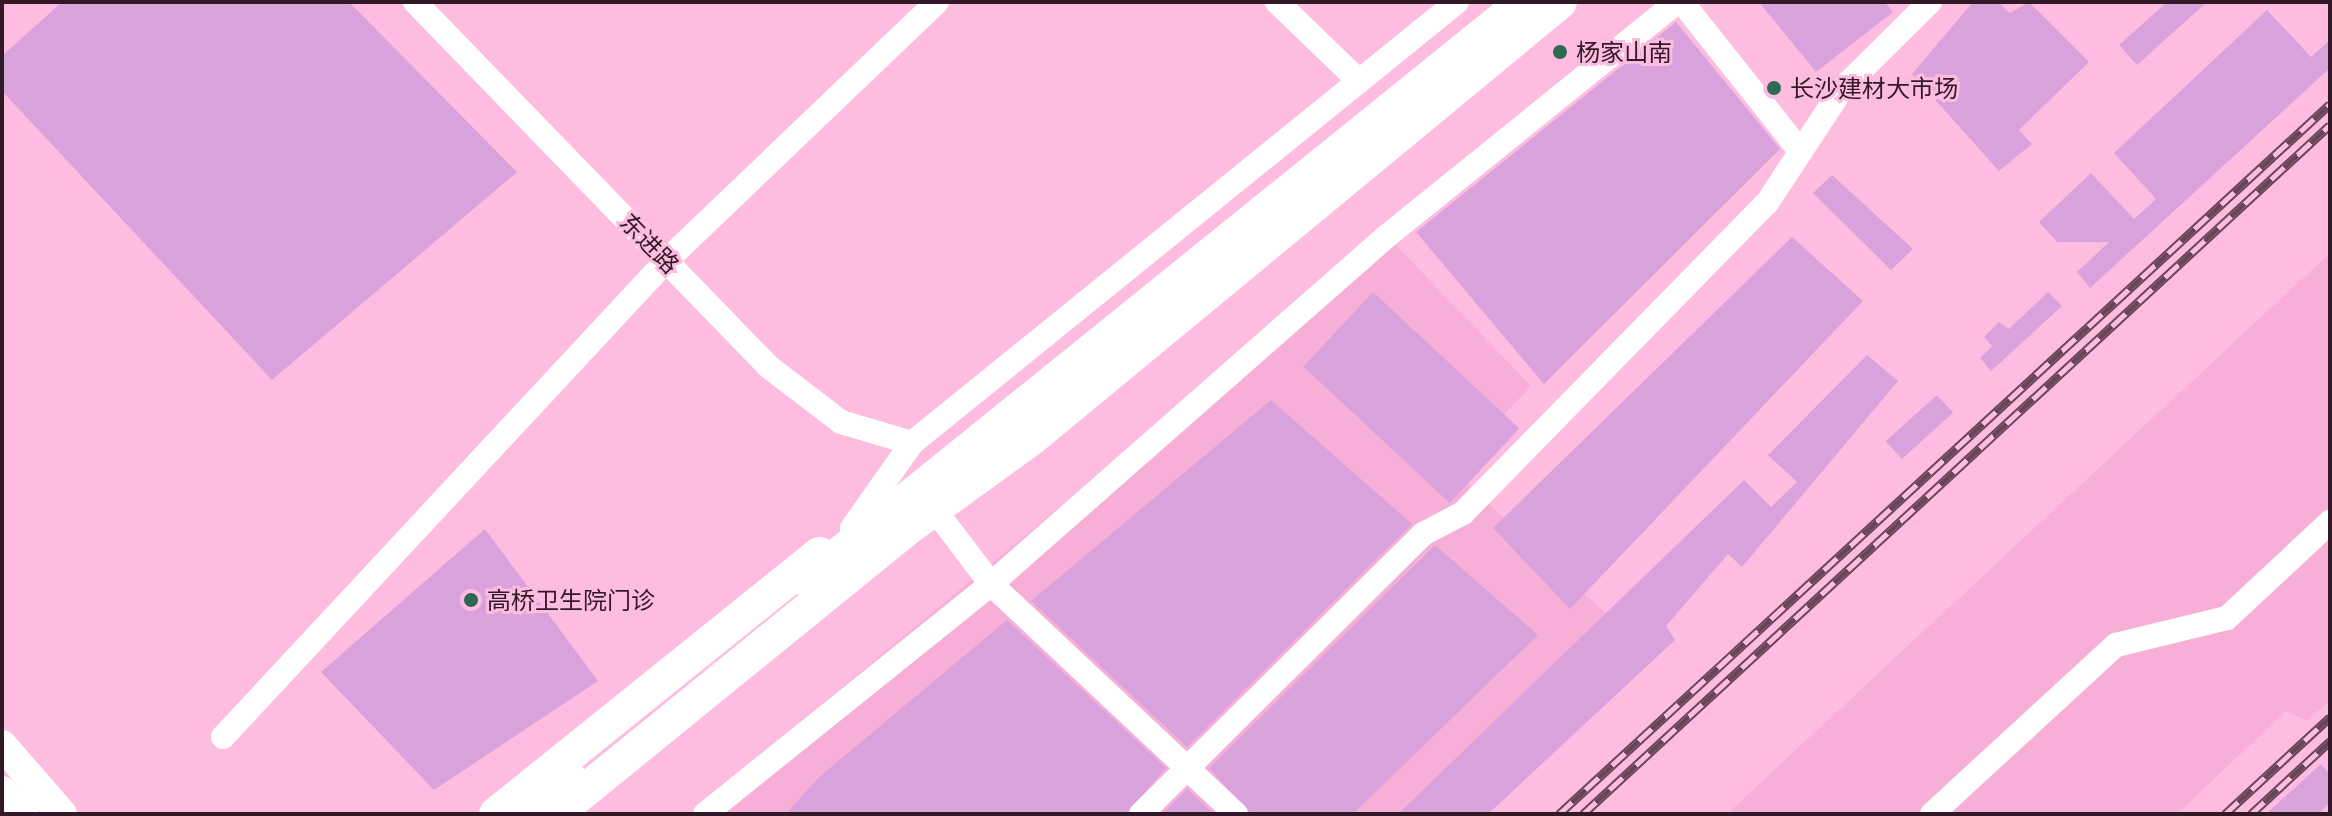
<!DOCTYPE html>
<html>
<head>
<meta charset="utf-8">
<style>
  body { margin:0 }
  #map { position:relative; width:2332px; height:816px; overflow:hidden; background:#fdbce0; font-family:"Open Sans","Noto Sans SC",sans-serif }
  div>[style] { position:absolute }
  .built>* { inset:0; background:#f7afd7 }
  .building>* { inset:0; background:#daa2dd; transform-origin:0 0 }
  .minor>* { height:24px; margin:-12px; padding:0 12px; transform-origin:12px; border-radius:12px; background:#fff }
  .major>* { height:30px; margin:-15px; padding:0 15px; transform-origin:15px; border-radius:15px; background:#fff }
  .highway>* { height:34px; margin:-17px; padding:0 17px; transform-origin:17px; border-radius:17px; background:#fff }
  .rail>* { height:9px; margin-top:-4.5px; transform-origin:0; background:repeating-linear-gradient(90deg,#fdbce0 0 18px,#694559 0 36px); box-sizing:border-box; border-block:2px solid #694559 }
  .dots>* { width:22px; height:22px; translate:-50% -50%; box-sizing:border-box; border:4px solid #fdbce0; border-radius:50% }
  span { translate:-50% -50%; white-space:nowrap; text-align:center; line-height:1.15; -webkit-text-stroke:6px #fdbce0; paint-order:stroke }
  .poi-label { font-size:24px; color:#311927 }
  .left { translate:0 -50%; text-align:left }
  .street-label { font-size:24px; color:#311927 }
  .frame { position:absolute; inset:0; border:4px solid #311927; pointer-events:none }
</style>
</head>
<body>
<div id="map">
  <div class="built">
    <div style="clip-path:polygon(1387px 236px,1531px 386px,1452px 469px,1621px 628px,1454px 814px,689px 814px)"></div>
    <div style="clip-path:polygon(2330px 253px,2330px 700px,2307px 721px,2286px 711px,2177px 814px,1727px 814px)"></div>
  </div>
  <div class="building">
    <div style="clip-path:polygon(62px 2px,349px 2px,517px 172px,272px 380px,2px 91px,2px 56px)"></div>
    <div style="clip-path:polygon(1759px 2px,1885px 2px,1893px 12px,1816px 72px)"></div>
    <div style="clip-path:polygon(1973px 2px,1998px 2px,2010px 13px,2029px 2px,2089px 62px,2019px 130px,2032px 144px,1999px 171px,1912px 74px)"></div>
    <div style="clip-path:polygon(2167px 2px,2207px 2px,2137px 65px,2119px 45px)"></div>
    <div style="clip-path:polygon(2267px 10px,2311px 57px,2330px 40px,2330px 68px,2090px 288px,2077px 272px,2109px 242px,2057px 242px,2039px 222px,2091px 173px,2134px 219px,2156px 199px,2114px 153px)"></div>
    <div style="clip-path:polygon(1676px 22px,1780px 149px,1544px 384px,1416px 232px)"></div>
    <div style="clip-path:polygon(1832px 175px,1913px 249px,1891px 270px,1813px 193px)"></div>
    <div style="clip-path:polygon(1792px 237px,1863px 301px,1570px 609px,1493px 528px)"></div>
    <div style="left:1373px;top:292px;width:200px;height:102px;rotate:43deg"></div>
    <div style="clip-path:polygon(2048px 292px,2062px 306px,1991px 371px,1980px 358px,1992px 346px,1984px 337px,1999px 322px,2009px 329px)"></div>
    <div style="clip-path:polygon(1867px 355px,1898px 381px,1742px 567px,1728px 554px,1666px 626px,1675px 640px,1488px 814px,1398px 814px,1744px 480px,1771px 507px,1797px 482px,1768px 455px)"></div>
    <div style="left:1937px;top:395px;width:24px;height:69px;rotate:48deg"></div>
    <div style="clip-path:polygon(1271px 400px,1412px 524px,1187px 747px,1031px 601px)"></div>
    <div style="clip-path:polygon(485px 529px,598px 681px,434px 790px,321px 672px)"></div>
    <div style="clip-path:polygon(1435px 545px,1538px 635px,1353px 814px,1251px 814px,1209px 768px)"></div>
    <div style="clip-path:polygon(1007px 620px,1166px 768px,1126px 814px,786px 814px,818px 778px)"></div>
    <div style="clip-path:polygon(2321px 764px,2330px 774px,2330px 803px,2318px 814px,2266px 814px)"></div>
    <div style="clip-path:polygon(1187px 789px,1214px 814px,1162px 814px)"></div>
  </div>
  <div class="minor">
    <div style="left:415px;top:2px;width:508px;rotate:45.88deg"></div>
    <div style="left:769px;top:367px;width:91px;rotate:37.4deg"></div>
    <div style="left:841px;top:422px;width:74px;rotate:16.5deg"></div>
    <div style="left:1277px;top:2px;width:114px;rotate:43.9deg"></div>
    <div style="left:1682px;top:2px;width:191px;rotate:51.6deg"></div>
    <div style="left:944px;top:522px;width:78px;rotate:52.8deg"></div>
    <div style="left:991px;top:584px;width:336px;rotate:43.2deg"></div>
    <div style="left:852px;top:528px;width:104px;rotate:-54.8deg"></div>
    <div style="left:912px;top:443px;width:701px;rotate:-38.98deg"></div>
    <div style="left:223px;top:737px;width:652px;rotate:-47.05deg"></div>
    <div style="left:667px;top:260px;width:373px;rotate:-43.7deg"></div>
    <div style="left:705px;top:814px;width:367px;rotate:-38.8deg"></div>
    <div style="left:991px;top:584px;width:527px;rotate:-41.31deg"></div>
    <div style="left:1387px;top:236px;width:373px;rotate:-38.9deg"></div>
    <div style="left:1141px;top:814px;width:397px;rotate:-44.8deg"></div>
    <div style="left:1423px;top:534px;width:45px;rotate:-27.7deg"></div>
    <div style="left:1463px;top:513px;width:434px;rotate:-45.6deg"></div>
    <div style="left:1767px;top:203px;width:136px;rotate:-56.7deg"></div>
    <div style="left:1842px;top:89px;width:124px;rotate:-44.7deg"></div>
    <div style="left:1932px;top:814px;width:250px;rotate:-42.6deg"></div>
    <div style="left:2116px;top:645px;width:114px;rotate:-13.7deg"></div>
    <div style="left:2227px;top:618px;width:141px;rotate:-43deg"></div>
  </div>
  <div class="major">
    <div style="left:2px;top:745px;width:91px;rotate:49deg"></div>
    <div style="left:2px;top:791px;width:32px;rotate:46deg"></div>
  </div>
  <div class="highway">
    <div style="left:807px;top:580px;width:920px;rotate:-38.91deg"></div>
    <div style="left:496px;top:814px;width:415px;rotate:-38.8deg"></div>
    <div style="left:522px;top:814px;width:60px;rotate:-39.6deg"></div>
    <div style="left:556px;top:814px;width:459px;rotate:-39.1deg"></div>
    <div style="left:912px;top:525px;width:147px;rotate:-35.9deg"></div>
    <div style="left:1031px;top:439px;width:686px;rotate:-39.56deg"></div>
  </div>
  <div class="rail">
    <div style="left:1559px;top:814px;width:1048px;rotate:-42.64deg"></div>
    <div style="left:1583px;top:814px;width:1016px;rotate:-42.69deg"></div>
    <div style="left:2225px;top:814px;width:143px;rotate:-42.7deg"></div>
    <div style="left:2251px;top:814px;width:108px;rotate:-42.7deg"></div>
  </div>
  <div class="dots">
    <div style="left:1560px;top:52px;background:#2e6851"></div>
    <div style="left:1774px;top:88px;background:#2e6851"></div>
    <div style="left:471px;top:600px;background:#2e6851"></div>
  </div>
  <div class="poi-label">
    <span class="left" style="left:1576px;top:52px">杨家山南</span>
    <span class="left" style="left:1790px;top:88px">长沙建材大市场</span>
    <span class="left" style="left:487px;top:600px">高桥卫生院门诊</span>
  </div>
  <div class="street-label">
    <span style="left:650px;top:243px;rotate:46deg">东进路</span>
  </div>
  <div class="frame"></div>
</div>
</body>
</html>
